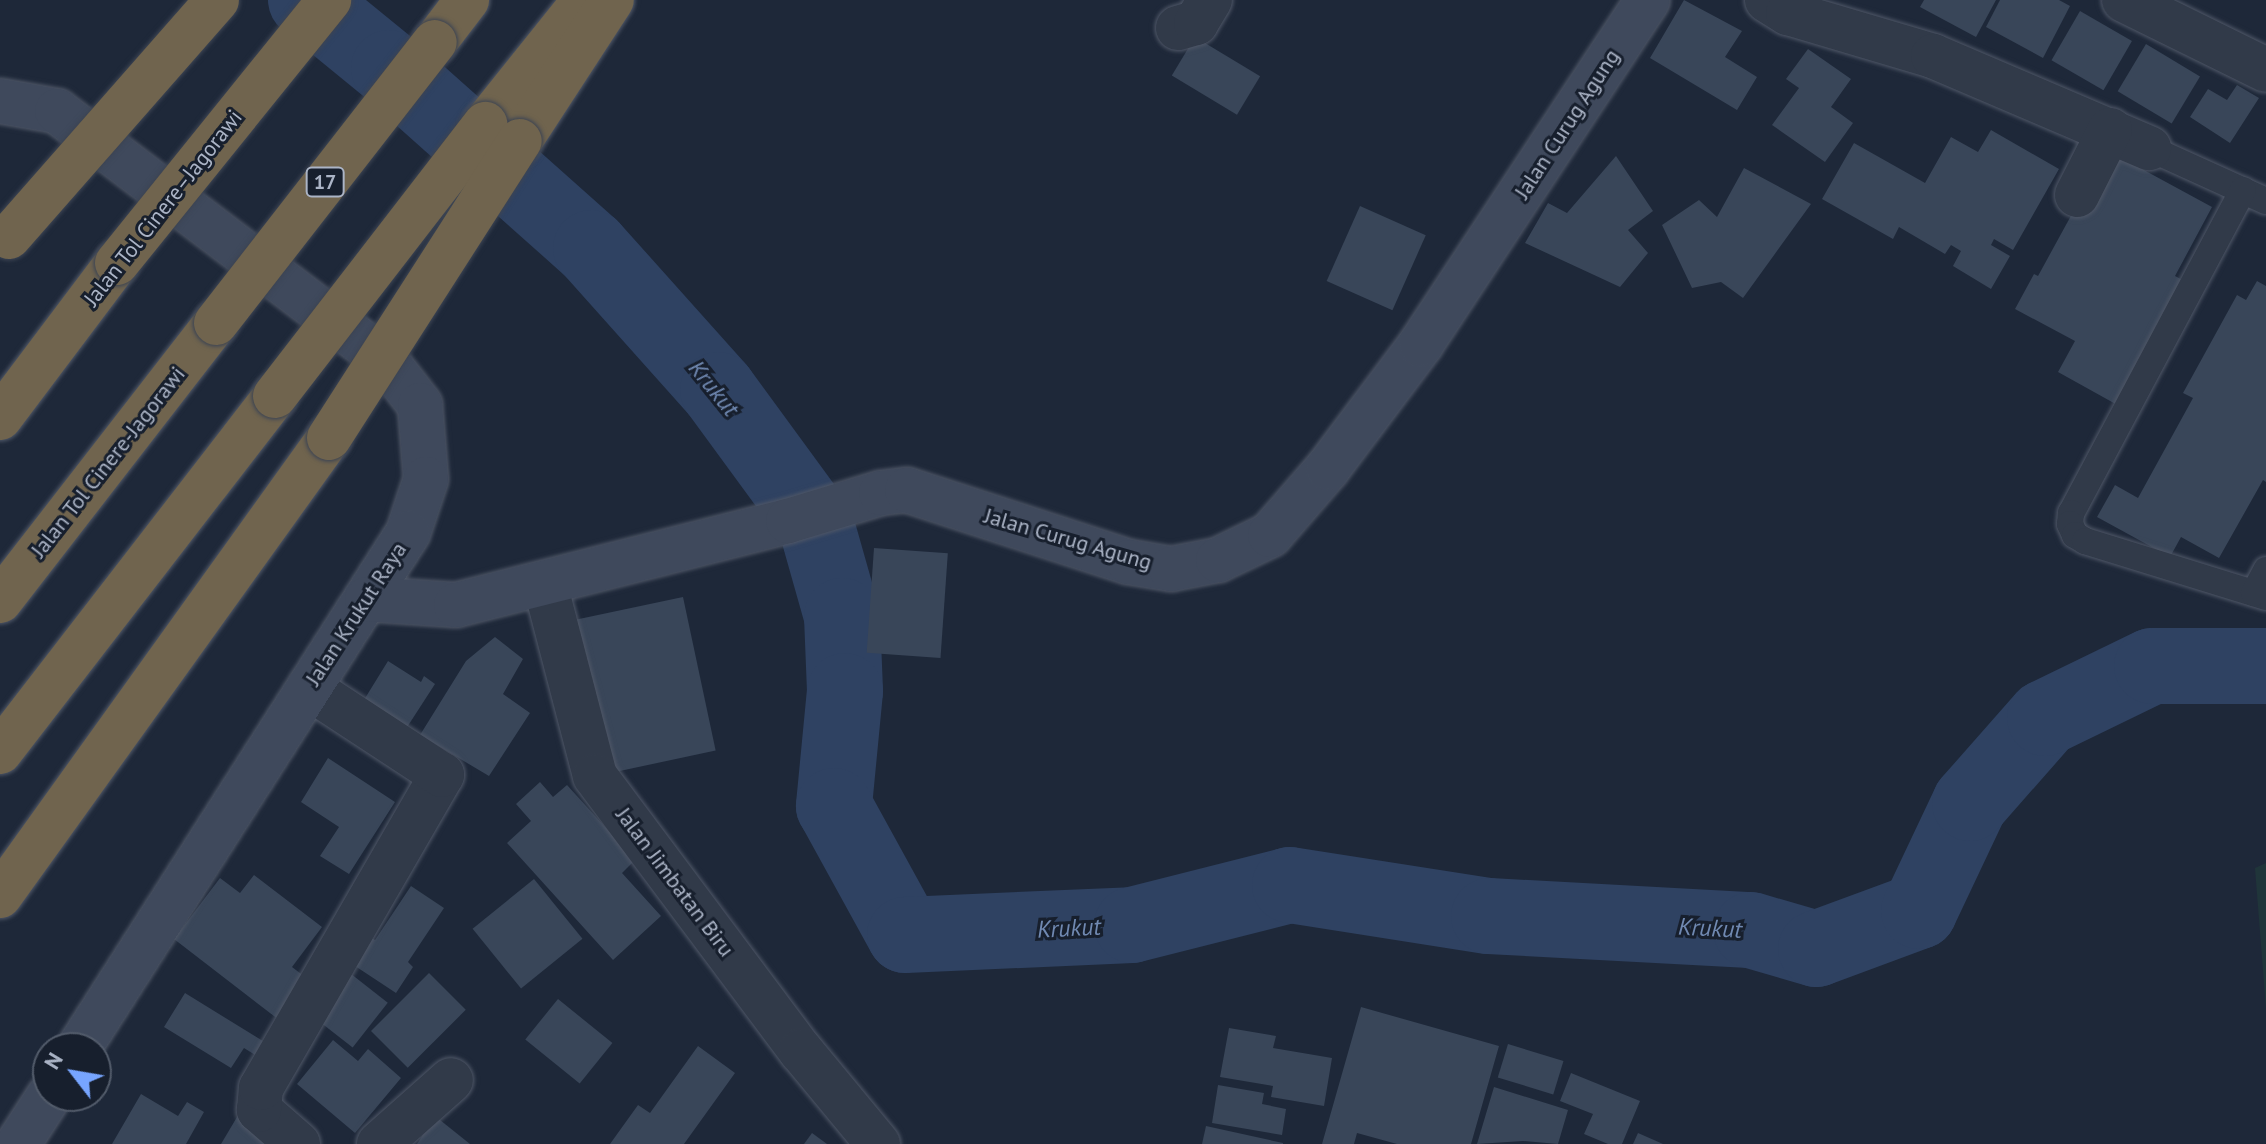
<!DOCTYPE html>
<html>
<head>
<meta charset="utf-8">
<style>
  body { margin:0 }
  #map { position:relative; width:2266px; height:1144px; overflow:hidden; background:#1e2839; font-family:"PT Sans",sans-serif }
  div>[style] { position:absolute }
  .green>* { inset:0; background:#20353a }
  .river>* { height:76px; margin:-38px; padding:0 38px; transform-origin:38px; border-radius:38px; background:#2f4262 }
  .building>* { inset:0; background:#394659; transform-origin:0 0 }
  .roads { filter:drop-shadow(0 0 2px #4f5767) drop-shadow(0 0 2px #4f5767) }
  .lane>* { height:26px; margin:-13px; padding:0 13px; transform-origin:13px; border-radius:13px; background:#313a49 }
  .street>* { height:44px; margin:-22px; padding:0 22px; transform-origin:22px; border-radius:22px; background:#313a49 }
  .secondary>* { height:44px; margin:-22px; padding:0 22px; transform-origin:22px; border-radius:22px; background:#3f495c }
  .highway>* { height:44px; margin:-22px; padding:0 22px; transform-origin:22px; border-radius:22px; background:#70644e }
  .bridges { filter:drop-shadow(0 0 2px #3c4453) drop-shadow(0 0 2px #3c4453) }
  .highway-bridge>* { height:44px; margin:-22px; padding:0 22px; transform-origin:22px; border-radius:22px; background:#70644e }
  span { translate:-50% -50%; white-space:nowrap; text-align:center; line-height:1.15; -webkit-text-stroke:6px #171f2d; paint-order:stroke }
  .shield-label span { padding:2px 6px; background:#171f2d; border:2px solid; border-radius:6px; -webkit-text-stroke-width:0 }
  .shield-label { font-size:20px; color:#abb4c6; font-weight:700 }
  .street-label { font-size:22px; color:#abb4c6 }
  .water-label { font-size:24px; color:#7089b2; font-style:italic }
  .north { position:absolute; left:32px; top:1032px; width:80px; height:80px; box-sizing:border-box; background:#171f2d; border:2px solid #525b6a; border-radius:50%; rotate:301deg; font-size:22px; font-weight:700; line-height:32px; text-align:center; color:#abb4c6 }
  .north::after { content:''; display:block; margin:auto; width:28px; height:36px; background:#77a5ff; clip-path:polygon(50% 0,100% 100%,50% 72%,0 100%) }
</style>
</head>
<body>
<div id="map">
  <div class="green">
    <div style="clip-path:polygon(2266px 863px,2266px 1009px,2255px 868px)"></div>
  </div>
  <div class="river">
    <div style="left:306px;top:0;width:107px;rotate:39.3deg"></div>
    <div style="left:389px;top:68px;width:271px;rotate:41.7deg"></div>
    <div style="left:591px;top:248px;width:191px;rotate:48.2deg"></div>
    <div style="left:718px;top:390px;width:166px;rotate:53.8deg"></div>
    <div style="left:816px;top:524px;width:96px;rotate:74.2deg"></div>
    <div style="left:842px;top:616px;width:75px;rotate:87.7deg"></div>
    <div style="left:845px;top:691px;width:116px;rotate:95.5deg"></div>
    <div style="left:834px;top:806px;width:147px;rotate:61.2deg"></div>
    <div style="left:905px;top:935px;width:227px;rotate:-2.5deg"></div>
    <div style="left:1132px;top:925px;width:163px;rotate:-14.2deg"></div>
    <div style="left:1290px;top:885px;width:201px;rotate:8.9deg"></div>
    <div style="left:1489px;top:916px;width:262px;rotate:3.1deg"></div>
    <div style="left:1751px;top:930px;width:68px;rotate:16.3deg"></div>
    <div style="left:1816px;top:949px;width:110px;rotate:-20.3deg"></div>
    <div style="left:1919px;top:911px;width:119px;rotate:-64.7deg"></div>
    <div style="left:1970px;top:803px;width:113px;rotate:-48.6deg"></div>
    <div style="left:2045px;top:718px;width:119px;rotate:-25.9deg"></div>
    <div style="left:2152px;top:666px;width:114px"></div>
  </div>
  <div class="building">
    <div style="clip-path:polygon(1684px 0,1742px 31px,1725px 57px,1757px 77px,1737px 110px,1650px 58px)"></div>
    <div style="clip-path:polygon(1924px 0,1996px 0,1976px 37px,1920px 7px)"></div>
    <div style="clip-path:polygon(2000px 0,2059px 0,2070px 6px,2043px 58px,1986px 27px)"></div>
    <div style="left:2080px;top:11px;width:60px;height:57px;rotate:30deg"></div>
    <div style="left:1195px;top:37px;width:76px;height:45px;rotate:31deg"></div>
    <div style="left:2146px;top:44px;width:63px;height:55px;rotate:31deg"></div>
    <div style="clip-path:polygon(1808px 49px,1851px 79px,1831px 107px,1853px 123px,1825px 162px,1772px 125px,1799px 88px,1786px 79px)"></div>
    <div style="clip-path:polygon(2237px 85px,2259px 98px,2230px 143px,2190px 117px,2208px 89px,2227px 100px)"></div>
    <div style="clip-path:polygon(1991px 130px,2059px 169px,2013px 250px,1994px 239px,1991px 245px,2010px 256px,1991px 289px,1953px 266px,1961px 251px,1951px 245px,1945px 254px,1899px 227px,1893px 239px,1822px 199px,1854px 143px,1925px 183px,1951px 137px,1978px 152px)"></div>
    <div style="clip-path:polygon(2107px 150px,2212px 207px,2175px 276px,2188px 283px,2121px 407px,2058px 372px,2075px 341px,2015px 309px,2034px 274px,2038px 276px)"></div>
    <div style="clip-path:polygon(1616px 156px,1653px 211px,1628px 230px,1648px 253px,1620px 287px,1525px 243px,1548px 203px,1567px 213px)"></div>
    <div style="clip-path:polygon(1744px 168px,1811px 204px,1743px 298px,1721px 282px,1692px 288px,1662px 225px,1699px 200px,1717px 217px)"></div>
    <div style="left:1360px;top:206px;width:72px;height:82px;rotate:24deg"></div>
    <div style="clip-path:polygon(2257px 281px,2266px 286px,2266px 482px,2263px 480px,2219px 558px,2181px 537px,2170px 557px,2097px 517px,2115px 485px,2138px 498px,2193px 398px,2183px 393px,2237px 295px,2246px 300px)"></div>
    <div style="left:874px;top:548px;width:74px;height:105px;rotate:4deg"></div>
    <div style="left:683px;top:597px;width:157px;height:116px;rotate:78deg"></div>
    <div style="clip-path:polygon(495px 637px,523px 659px,503px 694px,530px 713px,489px 776px,420px 735px,466px 661px)"></div>
    <div style="clip-path:polygon(388px 661px,421px 682px,424px 676px,435px 684px,402px 735px,359px 708px)"></div>
    <div style="clip-path:polygon(328px 758px,395px 802px,349px 874px,320px 856px,339px 827px,301px 802px)"></div>
    <div style="clip-path:polygon(540px 782px,553px 797px,567px 785px,635px 860px,622px 873px,661px 916px,613px 960px,507px 843px,531px 821px,516px 804px)"></div>
    <div style="clip-path:polygon(254px 875px,322px 927px,292px 967px,313px 983px,283px 1023px,174px 939px,220px 878px,240px 893px)"></div>
    <div style="left:534px;top:879px;width:77px;height:79px;rotate:51deg"></div>
    <div style="clip-path:polygon(411px 886px,444px 908px,408px 962px,413px 967px,396px 993px,349px 962px,367px 935px,375px 940px)"></div>
    <div style="left:346px;top:970px;width:53px;height:57px;rotate:38deg"></div>
    <div style="left:429px;top:973px;width:52px;height:82px;rotate:45deg"></div>
    <div style="clip-path:polygon(185px 993px,266px 1043px,257px 1056px,244px 1048px,231px 1068px,164px 1027px)"></div>
    <div style="left:558px;top:999px;width:70px;height:52px;rotate:39deg"></div>
    <div style="clip-path:polygon(1361px 1007px,1499px 1046px,1471px 1144px,1397px 1144px,1357px 1133px,1354px 1144px,1322px 1144px)"></div>
    <div style="clip-path:polygon(1229px 1028px,1276px 1036px,1273px 1048px,1332px 1058px,1324px 1106px,1271px 1097px,1273px 1086px,1220px 1077px)"></div>
    <div style="clip-path:polygon(333px 1040px,358px 1061px,368px 1049px,401px 1078px,355px 1133px,297px 1084px)"></div>
    <div style="left:1508px;top:1044px;width:58px;height:35px;rotate:17deg"></div>
    <div style="clip-path:polygon(698px 1046px,735px 1073px,684px 1144px,610px 1144px,638px 1105px,650px 1113px)"></div>
    <div style="clip-path:polygon(1571px 1073px,1640px 1101px,1622px 1144px,1608px 1144px,1584px 1134px,1593px 1114px,1560px 1101px)"></div>
    <div style="clip-path:polygon(1218px 1085px,1264px 1093px,1262px 1104px,1286px 1109px,1282px 1135px,1212px 1123px)"></div>
    <div style="clip-path:polygon(1494px 1087px,1568px 1110px,1558px 1144px,1523px 1141px,1477px 1144px)"></div>
    <div style="clip-path:polygon(141px 1094px,178px 1116px,187px 1102px,204px 1112px,186px 1144px,112px 1144px)"></div>
    <div style="clip-path:polygon(240px 1112px,291px 1144px,221px 1144px)"></div>
    <div style="clip-path:polygon(435px 1116px,470px 1144px,417px 1144px)"></div>
    <div style="clip-path:polygon(1206px 1126px,1283px 1143px,1283px 1144px,1202px 1144px)"></div>
    <div style="clip-path:polygon(812px 1133px,827px 1144px,804px 1144px)"></div>
    <div style="clip-path:polygon(1638px 1133px,1663px 1144px,1633px 1144px)"></div>
  </div>
  <div class="roads">
    <div class="lane">
      <div style="left:2149px;top:148px;width:128px;rotate:24.4deg"></div>
      <div style="left:2243px;top:190px;width:366px;rotate:118deg"></div>
      <div style="left:2071px;top:513px;width:11px;rotate:95deg"></div>
      <div style="left:2070px;top:524px;width:12px;rotate:66deg"></div>
      <div style="left:2075px;top:535px;width:12px;rotate:31deg"></div>
      <div style="left:2085px;top:541px;width:189px;rotate:17.2deg"></div>
      <div style="left:2254px;top:593px;width:26px;rotate:-62deg"></div>
    </div>
    <div class="street">
      <div style="left:1767px;top:0;width:25px;rotate:32deg"></div>
      <div style="left:1788px;top:13px;width:151px;rotate:16.5deg"></div>
      <div style="left:1933px;top:56px;width:235px;rotate:23.1deg"></div>
      <div style="left:2124px;top:0;width:158px;rotate:26.2deg"></div>
      <div style="left:1178px;top:28px;width:19px;rotate:-16deg"></div>
      <div style="left:1196px;top:23px;width:27px;rotate:-59deg"></div>
      <div style="left:2077px;top:195px;width:73px;rotate:-63.1deg"></div>
      <div style="left:545px;top:584px;width:198px;rotate:75.4deg"></div>
      <div style="left:595px;top:776px;width:344px;rotate:53.2deg"></div>
      <div style="left:801px;top:1051px;width:121px;rotate:50.4deg"></div>
      <div style="left:298px;top:1144px;width:52px;rotate:-138.9deg"></div>
      <div style="left:259px;top:1110px;width:22px;rotate:-85deg"></div>
      <div style="left:261px;top:1088px;width:362px;rotate:-60deg"></div>
      <div style="left:442px;top:775px;width:159px;rotate:-146.8deg"></div>
      <div style="left:379px;top:1144px;width:96px;rotate:-41.6deg"></div>
    </div>
    <div class="secondary">
      <div style="left:0;top:101px;width:58px;rotate:10deg"></div>
      <div style="left:57px;top:111px;width:413px;rotate:37.2deg"></div>
      <div style="left:386px;top:361px;width:56px;rotate:52.3deg"></div>
      <div style="left:420px;top:405px;width:74px;rotate:85.4deg"></div>
      <div style="left:426px;top:479px;width:57px;rotate:108.4deg"></div>
      <div style="left:408px;top:533px;width:611px;rotate:122.57deg"></div>
      <div style="left:367px;top:599px;width:89px;rotate:3.9deg"></div>
      <div style="left:456px;top:605px;width:342px;rotate:-14.2deg"></div>
      <div style="left:788px;top:521px;width:97px;rotate:-16.8deg"></div>
      <div style="left:881px;top:493px;width:26px;rotate:-7deg"></div>
      <div style="left:907px;top:490px;width:233px;rotate:18deg"></div>
      <div style="left:1129px;top:562px;width:43px;rotate:9.5deg"></div>
      <div style="left:1171px;top:569px;width:48px;rotate:-10.8deg"></div>
      <div style="left:1218px;top:560px;width:58px;rotate:-25.7deg"></div>
      <div style="left:1270px;top:535px;width:89px;rotate:-49.1deg"></div>
      <div style="left:1328px;top:468px;width:155px;rotate:-53.1deg"></div>
      <div style="left:1421px;top:344px;width:412px;rotate:-56.6deg"></div>
      <div style="left:18px;top:1144px;width:57px;rotate:-57.1deg"></div>
    </div>
    <div class="highway">
      <div style="left:435px;top:42px;width:53px;rotate:-52.7deg"></div>
      <div style="left:485px;top:124px;width:141px;rotate:-51.3deg"></div>
      <div style="left:520px;top:141px;width:168px;rotate:-56.9deg"></div>
      <div style="left:0;top:418px;width:194px;rotate:-53deg"></div>
      <div style="left:0;top:601px;width:352px;rotate:-52.2deg"></div>
      <div style="left:0;top:752px;width:450px;rotate:-52.3deg"></div>
      <div style="left:0;top:896px;width:564px;rotate:-54.31deg"></div>
    </div>
  </div>
  <div class="bridges">
    <div class="highway-bridge">
      <div style="left:9px;top:237px;width:315px;rotate:-48.7deg"></div>
      <div style="left:117px;top:263px;width:338px;rotate:-51.1deg"></div>
      <div style="left:216px;top:323px;width:356px;rotate:-52.1deg"></div>
      <div style="left:275px;top:396px;width:344px;rotate:-52.3deg"></div>
      <div style="left:329px;top:438px;width:353px;rotate:-57.3deg"></div>
    </div>
  </div>
  <div class="shield-label">
    <span style="left:325px;top:182px">17</span>
  </div>
  <div class="street-label">
    <span style="left:1567px;top:124px;rotate:-57deg">Jalan Curug Agung</span>
    <span style="left:163px;top:208px;rotate:-52deg">Jalan Tol Cinere–Jagorawi</span>
    <span style="left:108px;top:462px;rotate:-52deg">Jalan Tol Cinere-Jagorawi</span>
    <span style="left:1068px;top:539px;rotate:16deg">Jalan Curug Agung</span>
    <span style="left:356px;top:614px;rotate:-57deg">Jalan Krukut Raya</span>
    <span style="left:675px;top:882px;rotate:53deg">Jalan Jimbatan Biru</span>
  </div>
  <div class="water-label">
    <span style="left:714px;top:388px;rotate:51deg">Krukut</span>
    <span style="left:1069px;top:928px;rotate:-3deg">Krukut</span>
    <span style="left:1710px;top:928px;rotate:3deg">Krukut</span>
  </div>
  <div class="north">N</div>
</div>
</body>
</html>
